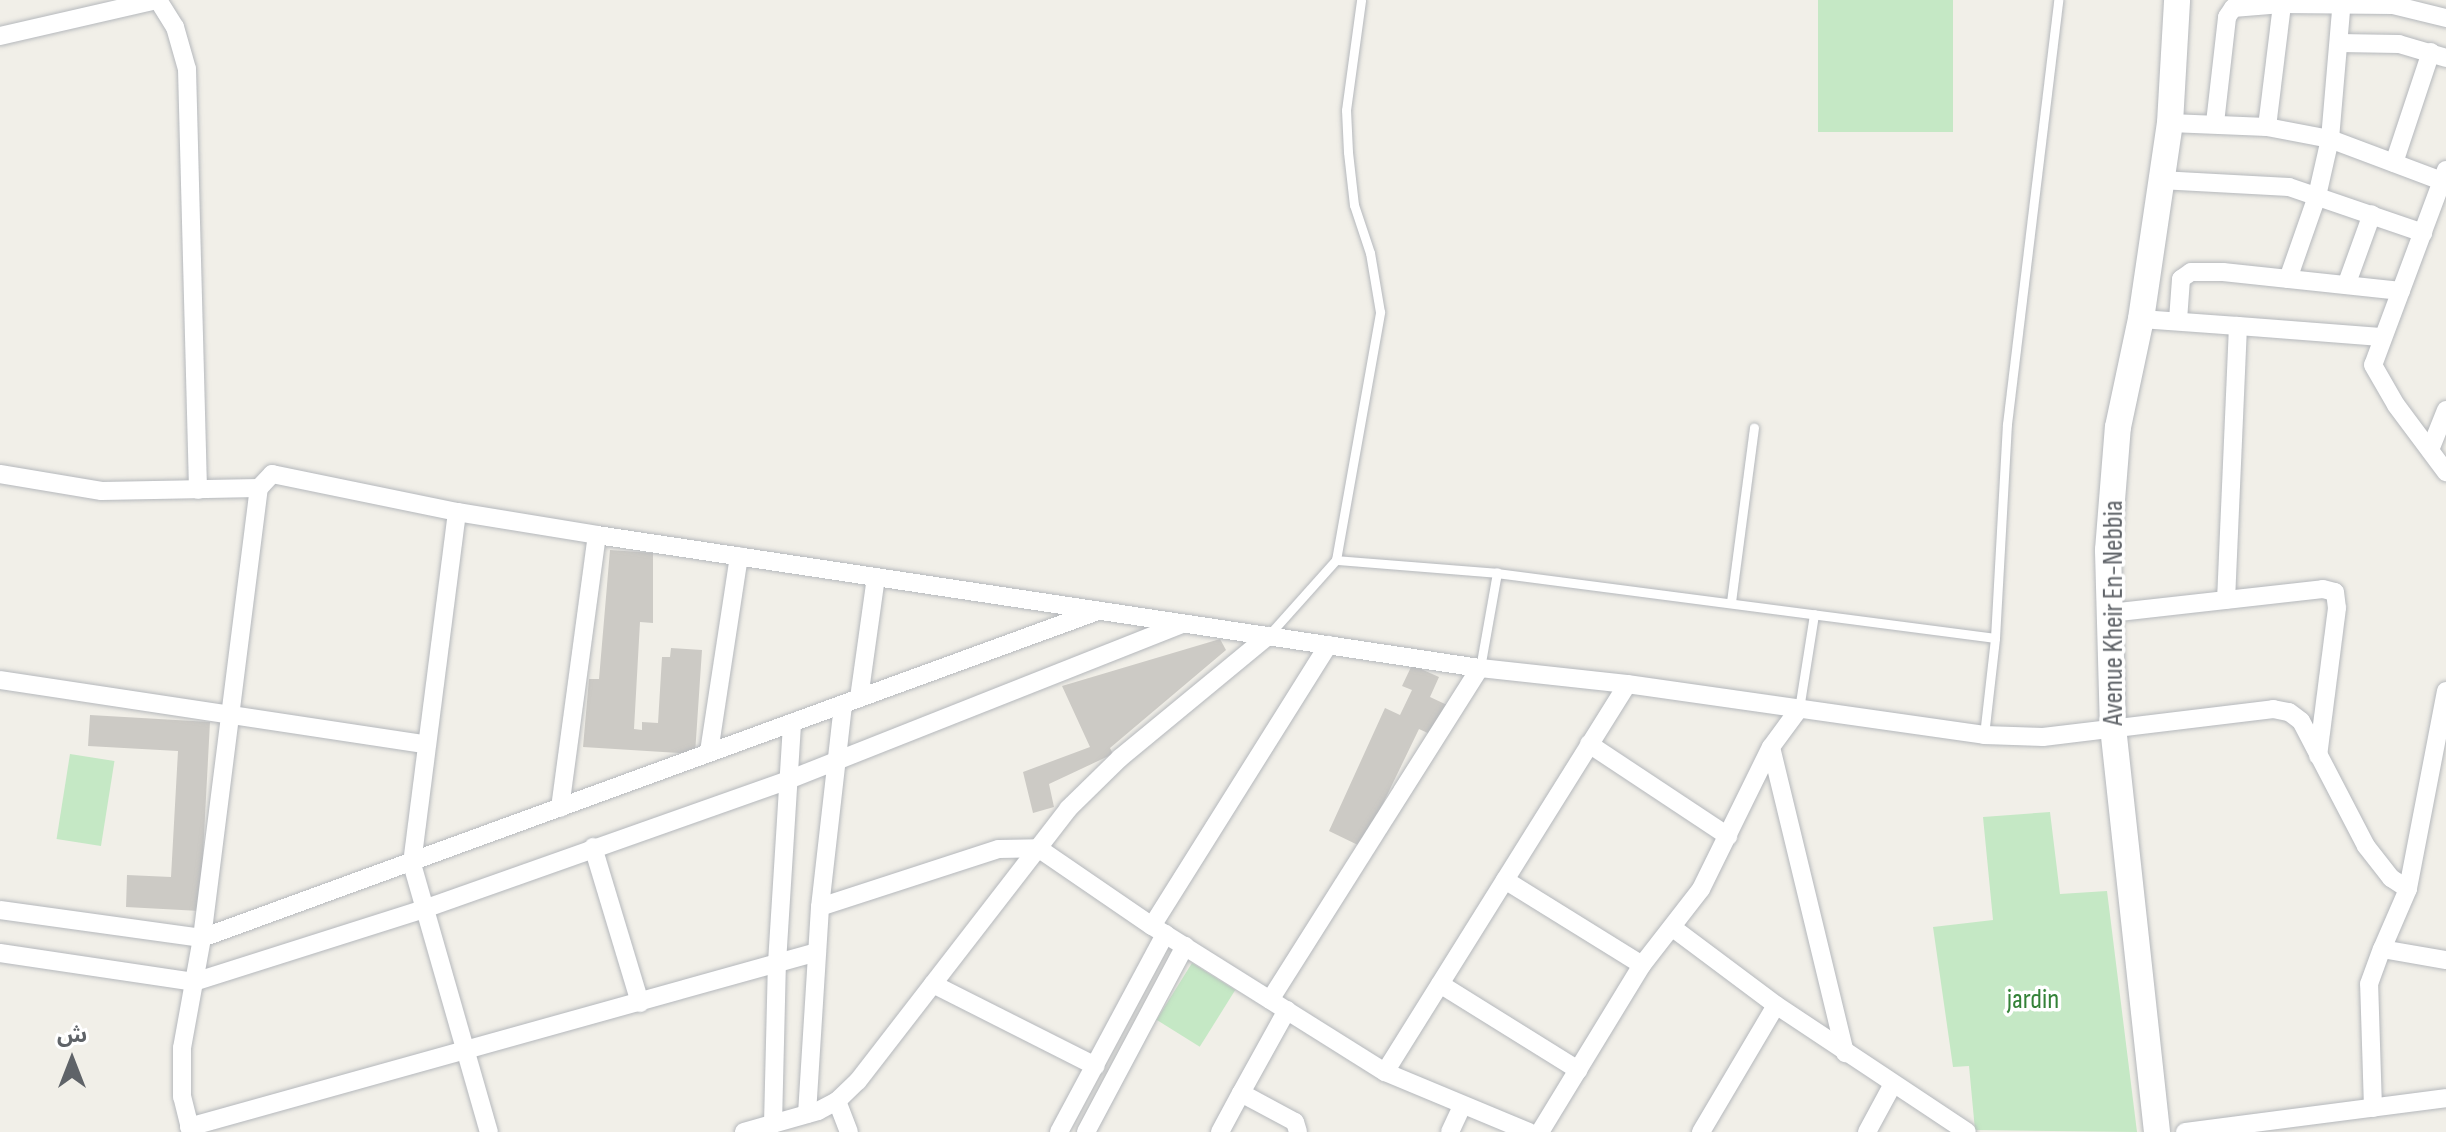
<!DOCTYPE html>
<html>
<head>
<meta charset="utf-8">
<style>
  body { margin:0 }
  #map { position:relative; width:2446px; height:1132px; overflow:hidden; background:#f1efe8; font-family:"Sofia Sans Condensed","Noto Sans Arabic",sans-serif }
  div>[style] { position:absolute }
  .green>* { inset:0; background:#c5e8c5; transform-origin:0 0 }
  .building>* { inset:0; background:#cccac5 }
  .roads { filter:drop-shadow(0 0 2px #b5b8bc) drop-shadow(0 0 2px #b5b8bc) }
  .service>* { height:9px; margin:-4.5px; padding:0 4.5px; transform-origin:4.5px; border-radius:4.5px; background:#fff }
  .minor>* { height:18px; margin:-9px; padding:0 9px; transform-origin:9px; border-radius:9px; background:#fff }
  .secondary>* { height:26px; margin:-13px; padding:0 13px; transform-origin:13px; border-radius:13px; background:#fff }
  span { translate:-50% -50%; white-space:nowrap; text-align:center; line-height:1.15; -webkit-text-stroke:7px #fff; paint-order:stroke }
  .street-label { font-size:28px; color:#5f6368 }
  .park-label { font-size:28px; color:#348238 }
  .north { position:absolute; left:32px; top:1020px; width:80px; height:80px; -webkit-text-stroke:6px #fff; paint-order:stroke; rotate:0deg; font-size:22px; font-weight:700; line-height:32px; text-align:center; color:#5f6368 }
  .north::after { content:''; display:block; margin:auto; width:28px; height:36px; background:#5f6368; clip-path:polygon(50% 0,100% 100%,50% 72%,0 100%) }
</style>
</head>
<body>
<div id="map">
  <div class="green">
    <div style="left:1818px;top:0;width:135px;height:132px"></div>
    <div style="left:70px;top:754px;width:45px;height:86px;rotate:9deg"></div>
    <div style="clip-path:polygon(2050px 812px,2060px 894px,2107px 891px,2137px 1132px,1975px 1130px,1969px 1066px,1953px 1067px,1933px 927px,1993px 920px,1983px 817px)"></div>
    <div style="left:1192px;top:963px;width:51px;height:67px;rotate:32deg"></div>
  </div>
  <div class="building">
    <div style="clip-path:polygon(610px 550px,653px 553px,653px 623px,640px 622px,634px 729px,642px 730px,642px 722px,658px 723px,662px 657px,670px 657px,671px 648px,702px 650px,695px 754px,583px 747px,589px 679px,599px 679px)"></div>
    <div style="clip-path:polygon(1220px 639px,1226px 650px,1110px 748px,1113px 754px,1049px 784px,1054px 807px,1033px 813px,1023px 772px,1090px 747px,1062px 686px)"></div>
    <div style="clip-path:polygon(1412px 665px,1439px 677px,1430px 697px,1447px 705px,1432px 735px,1419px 729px,1362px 847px,1329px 831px,1385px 708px,1400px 715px,1412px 690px,1402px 686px)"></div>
    <div style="clip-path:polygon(90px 715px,210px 722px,200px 911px,126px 907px,127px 875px,171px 877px,178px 751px,88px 746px)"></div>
  </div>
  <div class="roads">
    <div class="service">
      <div style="left:1336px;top:560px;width:162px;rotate:4.6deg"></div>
      <div style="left:1497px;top:573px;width:502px;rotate:7.44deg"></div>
      <div style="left:1731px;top:602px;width:176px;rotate:-82.5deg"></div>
      <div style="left:1268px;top:636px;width:102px;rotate:-48.2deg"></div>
      <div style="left:1336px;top:560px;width:252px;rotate:-79.9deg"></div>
      <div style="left:1380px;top:312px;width:60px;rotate:-99.6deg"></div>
      <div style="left:1370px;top:253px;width:51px;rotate:-108.4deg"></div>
      <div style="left:1354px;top:205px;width:53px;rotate:-96.5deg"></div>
      <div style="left:1348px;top:152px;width:42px;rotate:-92.7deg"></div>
      <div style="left:1346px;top:110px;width:111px;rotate:-82.2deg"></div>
      <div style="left:1480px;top:668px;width:97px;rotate:-79.9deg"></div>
      <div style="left:1799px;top:709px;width:96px;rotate:-81deg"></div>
      <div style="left:1984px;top:735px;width:98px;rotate:-83.5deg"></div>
      <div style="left:1995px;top:638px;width:214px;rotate:-86.8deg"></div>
      <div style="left:2007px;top:424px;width:427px;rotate:-83.1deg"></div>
    </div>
    <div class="minor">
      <div style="left:158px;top:0;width:32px;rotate:58deg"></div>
      <div style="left:175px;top:27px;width:44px;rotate:74.1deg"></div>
      <div style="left:187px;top:69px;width:421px;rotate:88.5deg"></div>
      <div style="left:0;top:36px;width:161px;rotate:-12.9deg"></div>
      <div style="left:2339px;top:43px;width:60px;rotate:1deg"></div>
      <div style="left:2399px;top:44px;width:49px;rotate:16.6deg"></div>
      <div style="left:2170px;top:123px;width:97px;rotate:2.4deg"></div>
      <div style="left:2267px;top:127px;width:64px;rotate:10.8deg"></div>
      <div style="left:2330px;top:139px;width:120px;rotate:20.6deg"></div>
      <div style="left:2215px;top:123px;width:107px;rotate:-83.5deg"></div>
      <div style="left:2227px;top:17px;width:11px;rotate:-56deg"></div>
      <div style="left:2233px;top:8px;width:49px;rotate:-4.7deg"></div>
      <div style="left:2282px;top:4px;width:111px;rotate:0.5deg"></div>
      <div style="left:2393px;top:5px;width:55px;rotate:13.8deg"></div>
      <div style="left:2267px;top:127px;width:124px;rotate:-83deg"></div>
      <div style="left:2394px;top:163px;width:117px;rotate:-71.6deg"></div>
      <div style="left:2446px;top:170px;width:208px;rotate:110.5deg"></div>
      <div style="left:2373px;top:365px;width:46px;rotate:60.1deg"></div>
      <div style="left:2396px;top:405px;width:84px;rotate:53.3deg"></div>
      <div style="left:2160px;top:180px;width:129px;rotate:3.1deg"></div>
      <div style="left:2289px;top:187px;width:142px;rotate:18.9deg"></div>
      <div style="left:2288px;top:279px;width:88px;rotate:-70.7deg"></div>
      <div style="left:2317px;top:196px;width:58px;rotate:-77.2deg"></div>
      <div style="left:2330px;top:139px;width:140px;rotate:-85.1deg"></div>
      <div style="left:2347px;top:283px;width:73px;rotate:-70.1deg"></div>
      <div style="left:2141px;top:319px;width:97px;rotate:4.1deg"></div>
      <div style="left:2238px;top:326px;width:274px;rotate:92.5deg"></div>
      <div style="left:2178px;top:320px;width:41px;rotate:-85.8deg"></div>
      <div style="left:2181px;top:279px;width:12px;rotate:-35deg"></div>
      <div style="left:2191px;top:272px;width:32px"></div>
      <div style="left:2223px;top:272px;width:179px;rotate:6.1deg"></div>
      <div style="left:2238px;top:326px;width:144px;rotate:4.4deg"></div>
      <div style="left:2430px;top:450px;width:43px;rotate:-68.2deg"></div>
      <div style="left:0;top:474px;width:103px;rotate:9.5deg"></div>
      <div style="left:102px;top:491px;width:157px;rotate:-1.1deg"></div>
      <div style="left:457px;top:512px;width:355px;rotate:97.3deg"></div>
      <div style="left:412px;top:864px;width:279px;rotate:74deg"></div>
      <div style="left:2110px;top:613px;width:214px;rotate:-6.4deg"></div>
      <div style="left:2323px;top:589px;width:12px;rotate:14deg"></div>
      <div style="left:2335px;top:592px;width:16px;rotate:83deg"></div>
      <div style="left:2337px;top:608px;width:149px;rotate:97.3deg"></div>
      <div style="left:0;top:680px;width:430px;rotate:8.6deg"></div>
      <div style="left:2446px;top:691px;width:202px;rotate:100.9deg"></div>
      <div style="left:2408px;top:889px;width:65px;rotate:113.4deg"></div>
      <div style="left:2382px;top:949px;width:65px;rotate:9.8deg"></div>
      <div style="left:859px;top:698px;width:122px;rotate:-82deg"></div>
      <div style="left:1589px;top:744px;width:167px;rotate:33.5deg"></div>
      <div style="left:1771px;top:747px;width:315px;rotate:76.4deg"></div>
      <div style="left:709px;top:752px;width:198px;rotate:-81.3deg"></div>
      <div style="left:560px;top:808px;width:275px;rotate:-82.3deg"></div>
      <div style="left:593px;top:847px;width:163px;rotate:73.2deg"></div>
      <div style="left:1505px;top:880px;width:161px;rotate:31.8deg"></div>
      <div style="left:820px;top:907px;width:188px;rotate:-18deg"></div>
      <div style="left:999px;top:849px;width:39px;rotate:-1deg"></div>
      <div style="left:1038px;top:848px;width:138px;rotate:34.4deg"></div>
      <div style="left:1152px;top:926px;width:275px;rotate:32.1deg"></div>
      <div style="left:1385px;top:1072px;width:156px;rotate:22.6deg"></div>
      <div style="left:0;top:910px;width:204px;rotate:7.9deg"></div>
      <div style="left:202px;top:938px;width:954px;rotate:-20.05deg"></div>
      <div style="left:1152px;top:926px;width:332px;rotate:-57.9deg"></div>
      <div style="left:1673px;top:928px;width:129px;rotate:36.8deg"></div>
      <div style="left:1776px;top:1005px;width:229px;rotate:33.6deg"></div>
      <div style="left:0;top:953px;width:196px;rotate:8.5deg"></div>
      <div style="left:194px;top:982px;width:241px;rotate:-17.6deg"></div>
      <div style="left:424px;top:909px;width:386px;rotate:-19.5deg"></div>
      <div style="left:788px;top:780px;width:422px;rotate:-21.6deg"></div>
      <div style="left:933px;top:984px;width:182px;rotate:26.8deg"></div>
      <div style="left:1440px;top:984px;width:163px;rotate:31.9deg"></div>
      <div style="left:1270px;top:1000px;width:393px;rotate:-57.7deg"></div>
      <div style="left:1385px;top:1072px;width:457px;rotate:-58deg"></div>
      <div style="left:1241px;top:1093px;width:95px;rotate:-61deg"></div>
      <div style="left:837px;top:1101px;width:33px;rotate:69deg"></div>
      <div style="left:2373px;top:1108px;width:124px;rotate:-91.8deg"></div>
      <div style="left:2369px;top:984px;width:37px;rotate:-70deg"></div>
      <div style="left:807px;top:1114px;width:207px;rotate:-86.4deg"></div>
      <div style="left:820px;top:907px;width:203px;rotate:-83.5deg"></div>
      <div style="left:773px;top:1124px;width:161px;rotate:-88.6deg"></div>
      <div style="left:777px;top:963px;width:239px;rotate:-86.4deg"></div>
      <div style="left:189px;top:1127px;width:652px;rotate:-15.57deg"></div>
      <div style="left:191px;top:1132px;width:36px;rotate:-104deg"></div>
      <div style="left:182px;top:1097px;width:49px;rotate:-90deg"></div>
      <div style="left:182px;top:1048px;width:112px;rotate:-79.7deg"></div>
      <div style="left:202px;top:938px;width:454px;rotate:-82.8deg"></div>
      <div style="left:259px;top:488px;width:19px;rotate:-47deg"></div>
      <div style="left:272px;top:474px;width:189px;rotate:11.6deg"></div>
      <div style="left:457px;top:512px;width:142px;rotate:9.3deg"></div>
      <div style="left:597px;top:535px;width:893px;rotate:8.57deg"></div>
      <div style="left:1480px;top:668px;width:148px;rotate:6.2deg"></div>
      <div style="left:1627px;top:684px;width:361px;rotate:8.1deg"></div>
      <div style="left:1984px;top:735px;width:59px;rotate:1.9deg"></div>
      <div style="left:2043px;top:737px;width:232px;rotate:-6.9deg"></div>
      <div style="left:2273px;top:709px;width:16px;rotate:11deg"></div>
      <div style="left:2289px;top:712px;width:15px;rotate:37deg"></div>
      <div style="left:2301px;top:721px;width:141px;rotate:62.5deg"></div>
      <div style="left:2366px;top:846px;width:41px;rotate:52deg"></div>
      <div style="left:2391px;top:878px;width:20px;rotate:33deg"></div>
      <div style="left:744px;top:1132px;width:77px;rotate:-15.8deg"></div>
      <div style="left:818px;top:1111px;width:21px;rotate:-28deg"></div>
      <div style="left:837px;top:1101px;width:29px;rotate:-44deg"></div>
      <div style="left:858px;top:1081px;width:344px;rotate:-52.3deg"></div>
      <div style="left:1068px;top:809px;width:73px;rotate:-44.4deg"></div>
      <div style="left:1120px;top:758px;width:192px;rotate:-39.5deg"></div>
      <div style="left:1059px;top:1132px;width:225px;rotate:-61.8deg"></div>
      <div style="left:1086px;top:1132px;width:211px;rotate:-62deg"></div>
      <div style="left:1220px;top:1132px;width:44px;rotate:-61.7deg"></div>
      <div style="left:1241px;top:1093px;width:61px;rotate:28.2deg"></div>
      <div style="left:1295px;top:1122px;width:10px;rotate:73deg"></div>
      <div style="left:1450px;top:1132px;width:29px;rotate:-65deg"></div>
      <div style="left:1540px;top:1132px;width:196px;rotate:-58.6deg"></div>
      <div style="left:1642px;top:965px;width:96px;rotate:-52.2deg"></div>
      <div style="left:1701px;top:889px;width:158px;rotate:-63.8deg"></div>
      <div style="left:1771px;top:747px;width:47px;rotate:-53.6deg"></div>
      <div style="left:1701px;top:1132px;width:147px;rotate:-59.4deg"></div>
      <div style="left:1867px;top:1132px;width:55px;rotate:-61.6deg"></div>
      <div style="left:2185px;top:1132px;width:263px;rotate:-7.4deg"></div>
    </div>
    <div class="secondary">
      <div style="left:2157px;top:1132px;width:404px;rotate:-96.2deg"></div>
      <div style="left:2113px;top:730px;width:180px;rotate:-91.6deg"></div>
      <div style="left:2108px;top:550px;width:123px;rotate:-85.4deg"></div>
      <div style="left:2118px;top:427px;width:110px;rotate:-78deg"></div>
      <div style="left:2141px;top:319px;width:198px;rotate:-81.6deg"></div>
      <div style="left:2170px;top:123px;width:123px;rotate:-86.7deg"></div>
    </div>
  </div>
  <div class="street-label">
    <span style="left:2114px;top:613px;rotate:-90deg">Avenue Kheir En-Nebbia</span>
  </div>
  <div class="park-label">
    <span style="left:2033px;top:1000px">jardin</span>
  </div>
  <div class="north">ش</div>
</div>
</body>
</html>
